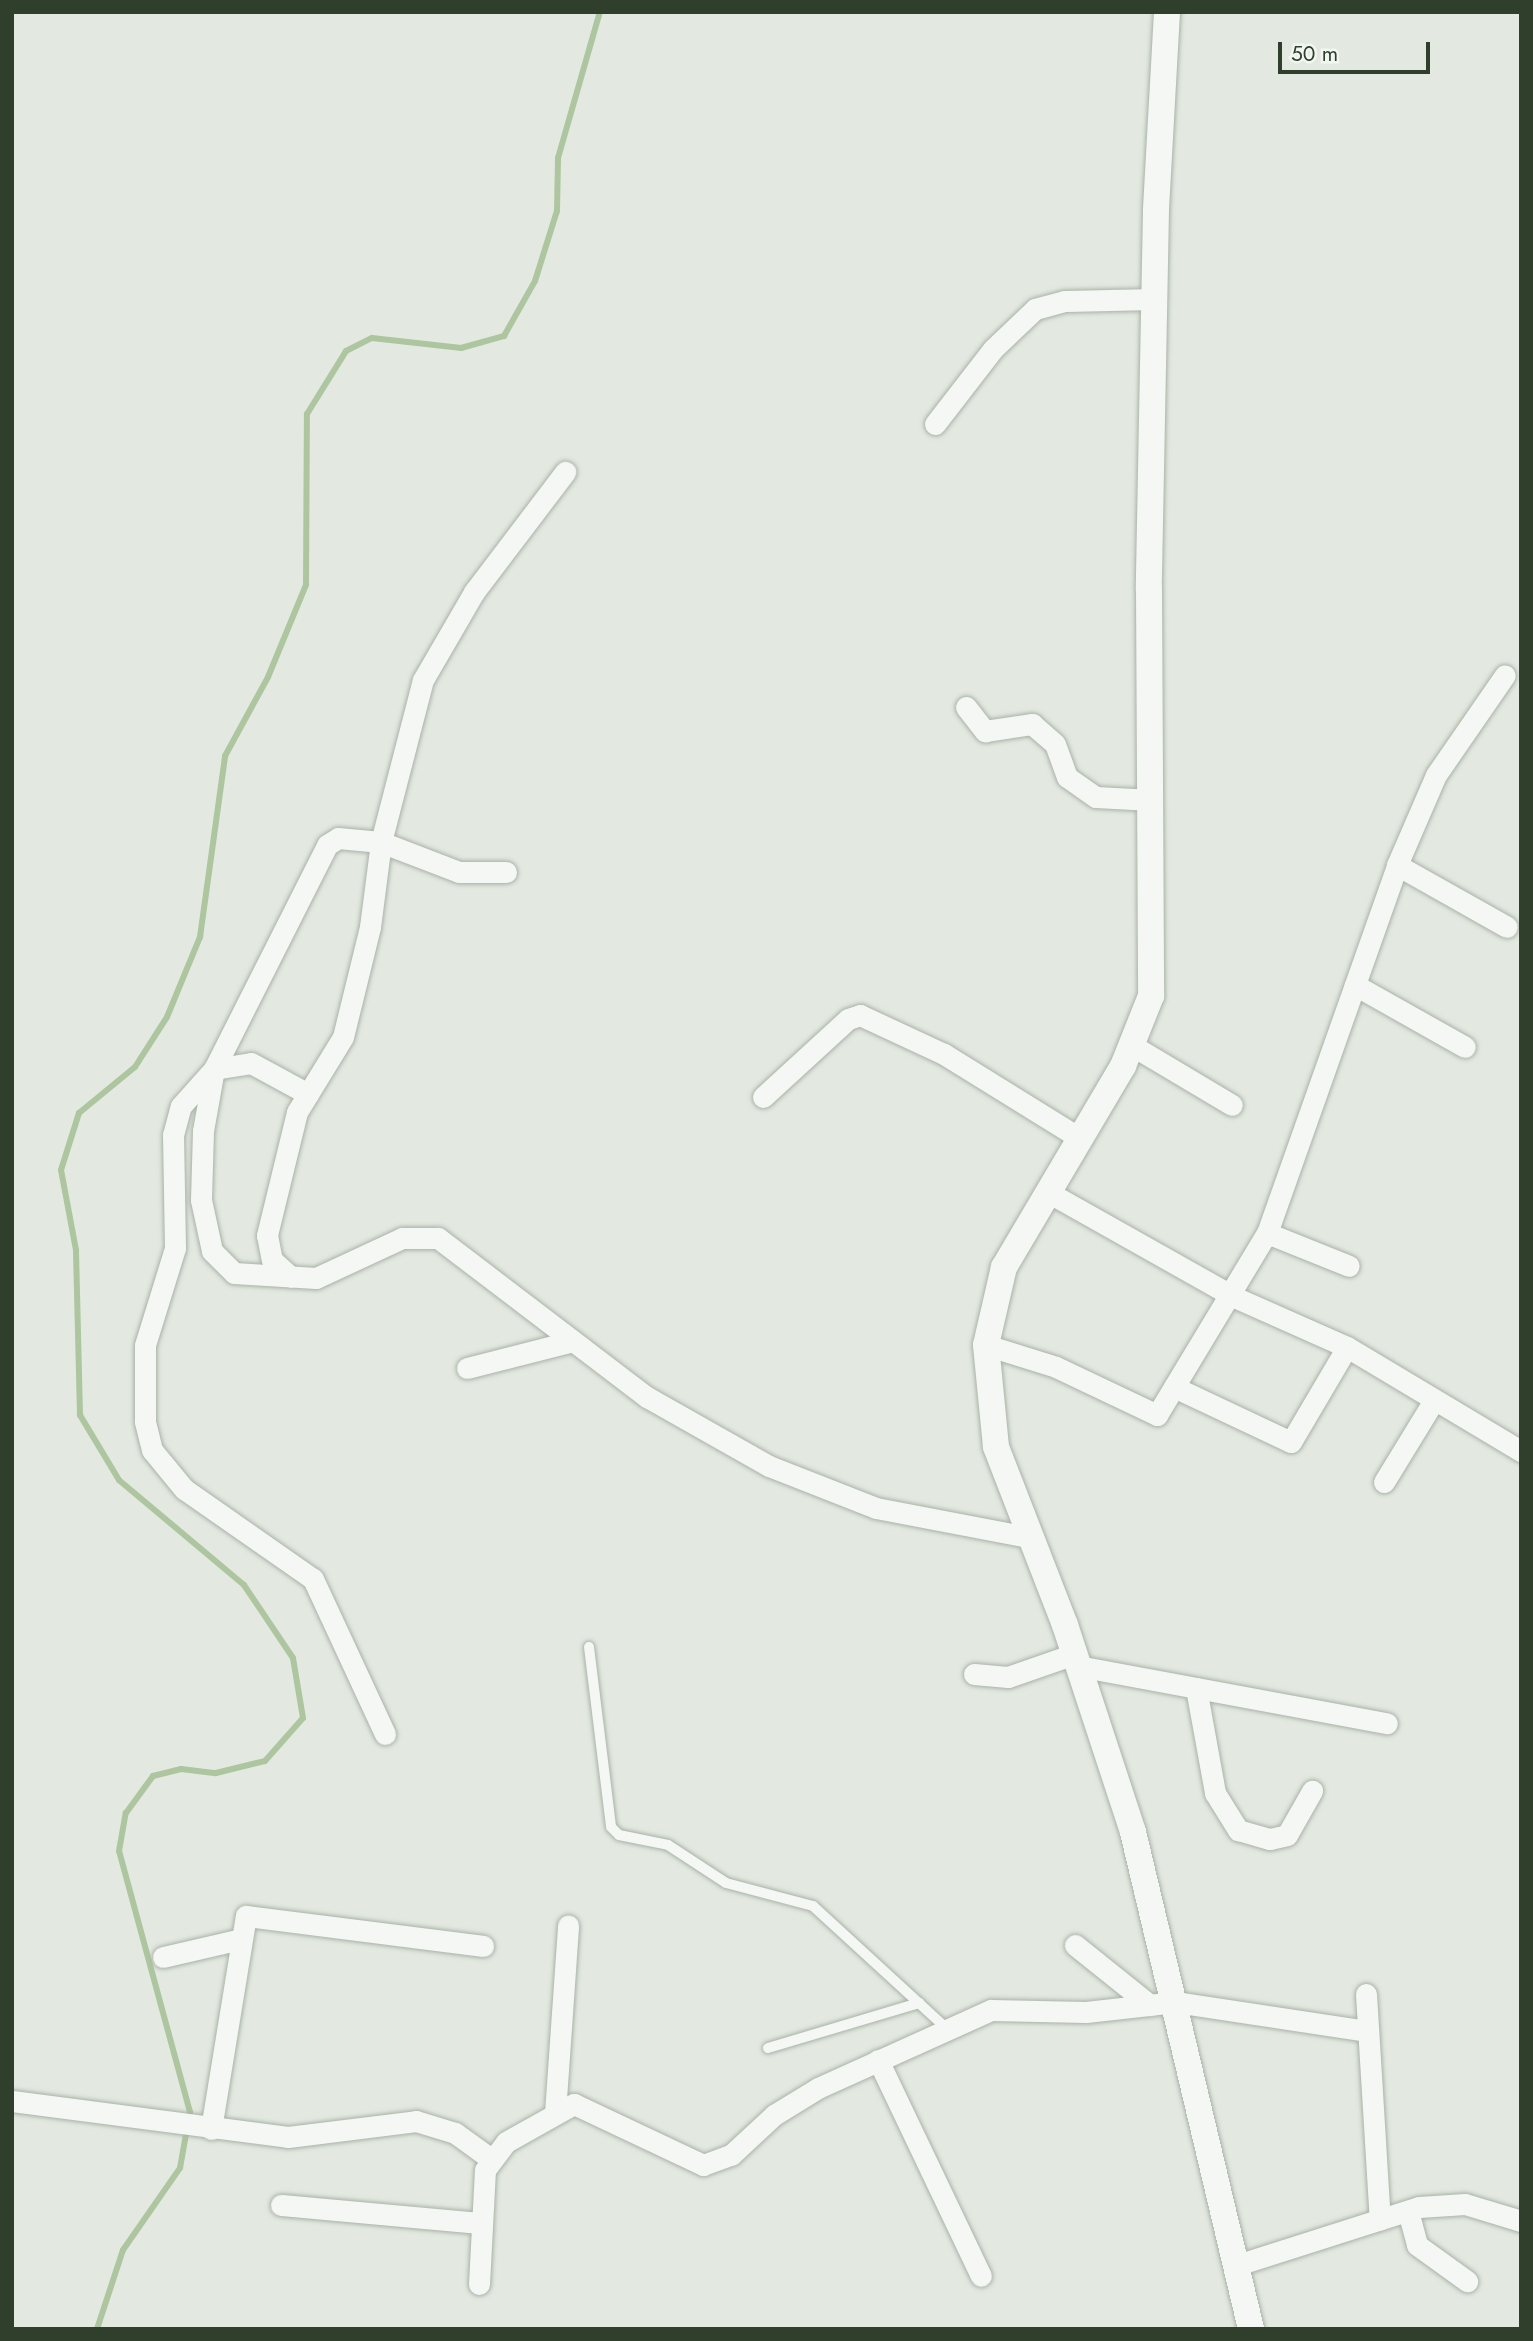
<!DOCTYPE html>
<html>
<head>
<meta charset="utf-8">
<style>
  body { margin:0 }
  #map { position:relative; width:1533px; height:2341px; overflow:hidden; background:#e3e9e1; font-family:Jost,sans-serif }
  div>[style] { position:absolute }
  .stream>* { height:6px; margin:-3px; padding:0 3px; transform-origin:3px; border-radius:3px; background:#adc69f }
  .roads { filter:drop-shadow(0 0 2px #a9b3a7) drop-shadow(0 0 2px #a9b3a7) }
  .service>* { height:10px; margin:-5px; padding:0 5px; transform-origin:5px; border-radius:5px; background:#f5f7f4 }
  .minor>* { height:21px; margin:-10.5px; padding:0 10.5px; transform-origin:10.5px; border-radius:10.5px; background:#f5f7f4 }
  .tertiary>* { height:26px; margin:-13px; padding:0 13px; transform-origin:13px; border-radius:13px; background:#f5f7f4 }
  span { translate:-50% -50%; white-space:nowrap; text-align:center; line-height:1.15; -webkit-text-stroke:6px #f2f6f1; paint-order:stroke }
  .frame { position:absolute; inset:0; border:14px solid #2f3f2b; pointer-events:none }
  .scale { position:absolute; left:1278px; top:42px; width:152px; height:32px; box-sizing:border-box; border:4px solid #2f3f2b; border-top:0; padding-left:9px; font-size:21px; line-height:24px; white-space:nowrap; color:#2f3f2b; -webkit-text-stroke:5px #f2f6f1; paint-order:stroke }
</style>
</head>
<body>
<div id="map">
  <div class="stream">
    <div style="left:97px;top:2329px;width:83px;rotate:-71.8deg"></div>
    <div style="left:123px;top:2250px;width:100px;rotate:-55.2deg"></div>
    <div style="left:180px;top:2168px;width:57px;rotate:-79.9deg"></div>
    <div style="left:190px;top:2112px;width:270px;rotate:-105.2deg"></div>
    <div style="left:119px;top:1851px;width:39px;rotate:-80deg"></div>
    <div style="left:126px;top:1813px;width:46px;rotate:-53.9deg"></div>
    <div style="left:153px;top:1776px;width:29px;rotate:-14deg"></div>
    <div style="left:181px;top:1769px;width:35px;rotate:7deg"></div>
    <div style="left:216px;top:1773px;width:50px;rotate:-13.8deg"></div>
    <div style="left:265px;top:1761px;width:57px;rotate:-48.5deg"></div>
    <div style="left:303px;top:1718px;width:61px;rotate:-99.5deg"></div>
    <div style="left:293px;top:1658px;width:88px;rotate:-123.9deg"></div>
    <div style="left:244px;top:1585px;width:163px;rotate:-140deg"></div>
    <div style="left:119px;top:1480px;width:76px;rotate:-121deg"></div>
    <div style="left:80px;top:1415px;width:165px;rotate:-91.4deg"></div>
    <div style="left:76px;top:1250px;width:81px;rotate:-100.6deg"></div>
    <div style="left:61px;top:1170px;width:60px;rotate:-72.5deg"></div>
    <div style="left:79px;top:1113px;width:72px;rotate:-39.4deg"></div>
    <div style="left:135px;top:1067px;width:59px;rotate:-57.4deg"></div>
    <div style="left:167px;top:1017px;width:87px;rotate:-67.6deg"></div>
    <div style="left:200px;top:937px;width:183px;rotate:-82.1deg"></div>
    <div style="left:225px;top:756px;width:90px;rotate:-61.4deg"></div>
    <div style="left:268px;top:677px;width:100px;rotate:-67.6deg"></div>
    <div style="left:306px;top:585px;width:171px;rotate:-89.7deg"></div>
    <div style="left:307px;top:414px;width:74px;rotate:-58.2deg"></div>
    <div style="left:346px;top:351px;width:29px;rotate:-27deg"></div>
    <div style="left:372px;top:338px;width:90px;rotate:6.4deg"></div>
    <div style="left:461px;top:348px;width:45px;rotate:-15.6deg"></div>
    <div style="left:504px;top:336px;width:63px;rotate:-60.6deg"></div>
    <div style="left:535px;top:281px;width:73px;rotate:-72.6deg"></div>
    <div style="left:557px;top:211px;width:53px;rotate:-88.9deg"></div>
    <div style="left:558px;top:158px;width:152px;rotate:-74deg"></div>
  </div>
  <div class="roads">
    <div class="service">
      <div style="left:589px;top:1647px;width:181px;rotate:83deg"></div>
      <div style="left:611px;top:1827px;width:11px;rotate:45deg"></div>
      <div style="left:619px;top:1835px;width:50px;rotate:11.5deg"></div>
      <div style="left:668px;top:1845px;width:69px;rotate:33.2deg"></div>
      <div style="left:726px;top:1883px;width:90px;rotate:14.8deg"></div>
      <div style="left:813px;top:1906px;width:180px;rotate:42.5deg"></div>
      <div style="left:768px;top:2048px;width:158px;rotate:-16.6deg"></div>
    </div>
    <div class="minor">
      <div style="left:935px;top:424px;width:95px;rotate:-52.3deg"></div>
      <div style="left:993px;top:349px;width:58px;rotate:-43.6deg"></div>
      <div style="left:1035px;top:309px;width:31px;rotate:-15deg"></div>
      <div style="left:1065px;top:301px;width:90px;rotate:-1.3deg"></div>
      <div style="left:966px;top:707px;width:31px;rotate:52deg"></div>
      <div style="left:985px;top:731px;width:48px;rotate:-8.5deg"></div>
      <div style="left:1032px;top:724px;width:30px;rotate:41deg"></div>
      <div style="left:1055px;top:744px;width:35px;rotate:70deg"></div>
      <div style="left:1067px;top:777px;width:35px;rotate:35deg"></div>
      <div style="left:1096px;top:797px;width:56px;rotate:3.1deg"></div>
      <div style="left:1397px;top:865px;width:126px;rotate:29.4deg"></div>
      <div style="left:506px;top:872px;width:47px;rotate:180deg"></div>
      <div style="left:459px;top:872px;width:84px;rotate:-159deg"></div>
      <div style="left:381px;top:842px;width:167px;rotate:-75.5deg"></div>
      <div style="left:423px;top:680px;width:102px;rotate:-59.9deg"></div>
      <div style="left:474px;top:592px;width:151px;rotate:-52.8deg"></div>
      <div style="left:1355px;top:985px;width:126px;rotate:29.4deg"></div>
      <div style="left:1133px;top:1046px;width:115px;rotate:30.8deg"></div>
      <div style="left:214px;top:1069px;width:251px;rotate:-63.2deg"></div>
      <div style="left:327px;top:845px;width:13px;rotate:-32deg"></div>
      <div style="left:338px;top:838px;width:43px;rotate:5.3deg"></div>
      <div style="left:381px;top:842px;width:86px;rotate:97.4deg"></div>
      <div style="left:370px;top:927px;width:113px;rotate:103.8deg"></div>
      <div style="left:343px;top:1037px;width:88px;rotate:121.5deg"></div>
      <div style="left:297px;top:1112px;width:127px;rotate:103.7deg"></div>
      <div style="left:267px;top:1235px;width:25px;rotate:79deg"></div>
      <div style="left:272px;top:1260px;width:25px;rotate:42deg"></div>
      <div style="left:214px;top:1069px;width:37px;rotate:-9deg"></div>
      <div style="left:251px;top:1063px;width:65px;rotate:28.5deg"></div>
      <div style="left:763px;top:1097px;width:115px;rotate:-42.5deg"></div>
      <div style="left:848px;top:1019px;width:13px;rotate:-18deg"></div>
      <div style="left:860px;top:1015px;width:93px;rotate:24.9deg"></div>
      <div style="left:944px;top:1054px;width:161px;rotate:31.8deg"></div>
      <div style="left:1046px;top:1191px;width:214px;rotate:29.4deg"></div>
      <div style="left:1232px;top:1296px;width:126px;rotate:23.9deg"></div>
      <div style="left:1347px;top:1347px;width:203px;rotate:30.9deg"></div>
      <div style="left:1267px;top:1233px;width:88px;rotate:21.9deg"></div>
      <div style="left:986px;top:1345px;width:73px;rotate:17.4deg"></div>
      <div style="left:1056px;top:1367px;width:112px;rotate:25.4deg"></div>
      <div style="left:1157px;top:1415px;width:213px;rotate:-58.9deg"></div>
      <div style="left:1267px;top:1233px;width:390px;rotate:-70.5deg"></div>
      <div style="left:1397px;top:865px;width:98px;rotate:-66.6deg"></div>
      <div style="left:1436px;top:775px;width:121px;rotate:-55.4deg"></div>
      <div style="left:467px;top:1368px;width:109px;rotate:-14.3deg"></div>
      <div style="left:1174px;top:1387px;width:129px;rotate:25.2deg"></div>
      <div style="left:1291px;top:1442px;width:110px;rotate:-59.5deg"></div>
      <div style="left:1384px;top:1482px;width:94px;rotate:-58.5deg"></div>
      <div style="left:1078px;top:1666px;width:314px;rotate:10.5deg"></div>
      <div style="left:974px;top:1674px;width:34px;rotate:5deg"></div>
      <div style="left:1008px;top:1677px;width:70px;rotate:-19.2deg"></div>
      <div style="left:1196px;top:1688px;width:107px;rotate:79.7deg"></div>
      <div style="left:1215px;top:1793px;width:44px;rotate:58.1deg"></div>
      <div style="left:1238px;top:1830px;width:33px;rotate:16deg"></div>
      <div style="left:1270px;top:1839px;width:17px;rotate:-13deg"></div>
      <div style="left:1287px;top:1835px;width:51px;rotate:-60.4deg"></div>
      <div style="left:385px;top:1734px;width:171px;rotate:-114.9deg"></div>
      <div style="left:313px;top:1579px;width:157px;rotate:-145.1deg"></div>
      <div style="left:184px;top:1489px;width:50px;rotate:-129.4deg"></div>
      <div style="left:152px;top:1450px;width:30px;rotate:-104deg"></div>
      <div style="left:145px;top:1421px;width:76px;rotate:-90deg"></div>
      <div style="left:145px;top:1345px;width:102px;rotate:-72.8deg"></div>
      <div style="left:175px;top:1248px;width:113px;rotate:-91deg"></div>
      <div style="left:173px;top:1135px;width:30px;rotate:-75deg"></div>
      <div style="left:181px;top:1106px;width:50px;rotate:-48.3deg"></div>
      <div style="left:214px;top:1069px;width:63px;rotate:100.1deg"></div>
      <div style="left:203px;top:1131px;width:69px;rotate:91.7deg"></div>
      <div style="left:201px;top:1200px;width:52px;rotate:77.8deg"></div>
      <div style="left:212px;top:1251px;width:31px;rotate:45deg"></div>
      <div style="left:234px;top:1273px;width:82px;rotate:3.5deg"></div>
      <div style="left:316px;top:1278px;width:95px;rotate:-24.9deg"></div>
      <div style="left:402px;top:1238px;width:36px"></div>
      <div style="left:438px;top:1238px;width:263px;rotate:37.3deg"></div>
      <div style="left:647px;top:1397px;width:140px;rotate:29.5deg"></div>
      <div style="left:769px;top:1466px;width:115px;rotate:21.4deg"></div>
      <div style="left:876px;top:1508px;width:160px;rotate:10.8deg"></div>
      <div style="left:1075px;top:1945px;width:96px;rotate:38.7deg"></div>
      <div style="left:163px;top:1957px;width:80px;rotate:-13deg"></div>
      <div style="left:1366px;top:1994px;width:226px;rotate:86.5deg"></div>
      <div style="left:878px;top:2060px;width:239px;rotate:64.5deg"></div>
      <div style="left:12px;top:2101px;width:278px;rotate:7.4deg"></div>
      <div style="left:288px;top:2137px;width:129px;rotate:-7.1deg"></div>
      <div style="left:416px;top:2121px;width:41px;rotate:17.1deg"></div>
      <div style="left:455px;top:2133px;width:44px;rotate:35.8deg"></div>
      <div style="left:555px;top:2113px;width:188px;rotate:-86deg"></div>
      <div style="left:211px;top:2129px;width:216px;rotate:-80.7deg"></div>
      <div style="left:246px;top:1916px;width:239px;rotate:7.2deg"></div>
      <div style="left:281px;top:2205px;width:200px;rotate:5.2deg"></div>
      <div style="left:1408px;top:2211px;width:35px;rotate:75deg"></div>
      <div style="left:1417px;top:2245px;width:62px;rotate:35.8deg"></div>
      <div style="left:1237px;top:2265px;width:191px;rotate:-17.7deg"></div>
      <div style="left:1419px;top:2207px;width:46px;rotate:-3.7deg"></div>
      <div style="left:1465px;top:2204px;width:59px;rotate:16.9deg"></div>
      <div style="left:479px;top:2284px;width:114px;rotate:-87deg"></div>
      <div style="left:485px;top:2170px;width:35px;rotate:-53deg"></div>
      <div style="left:506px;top:2142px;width:78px;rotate:-29.2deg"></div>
      <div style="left:574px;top:2104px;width:143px;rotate:25.3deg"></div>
      <div style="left:703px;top:2165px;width:30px;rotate:-20deg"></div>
      <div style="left:731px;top:2155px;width:59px;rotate:-42.9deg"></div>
      <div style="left:774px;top:2115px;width:52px;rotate:-31.5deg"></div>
      <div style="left:818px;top:2088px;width:190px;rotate:-24.3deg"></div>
      <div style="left:991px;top:2010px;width:95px;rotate:1.2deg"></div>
      <div style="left:1086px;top:2012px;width:90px;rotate:-6.4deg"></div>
      <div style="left:1175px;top:2002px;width:193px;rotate:8.6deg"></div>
    </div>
    <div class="tertiary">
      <div style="left:1167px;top:12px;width:198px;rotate:93.2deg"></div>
      <div style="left:1156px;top:210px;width:379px;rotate:91.1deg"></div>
      <div style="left:1149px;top:589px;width:407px;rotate:89.7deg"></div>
      <div style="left:1151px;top:996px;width:75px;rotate:111.8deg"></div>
      <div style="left:1123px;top:1066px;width:234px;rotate:120.6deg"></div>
      <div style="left:1004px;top:1267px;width:80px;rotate:103deg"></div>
      <div style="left:986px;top:1345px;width:102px;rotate:84.4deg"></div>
      <div style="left:996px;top:1447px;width:191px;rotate:68.8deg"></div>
      <div style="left:1065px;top:1625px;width:218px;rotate:71.8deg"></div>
      <div style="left:1133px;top:1832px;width:511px;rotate:76.64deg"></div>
    </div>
  </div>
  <div class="frame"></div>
  <div class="scale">50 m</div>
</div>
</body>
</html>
